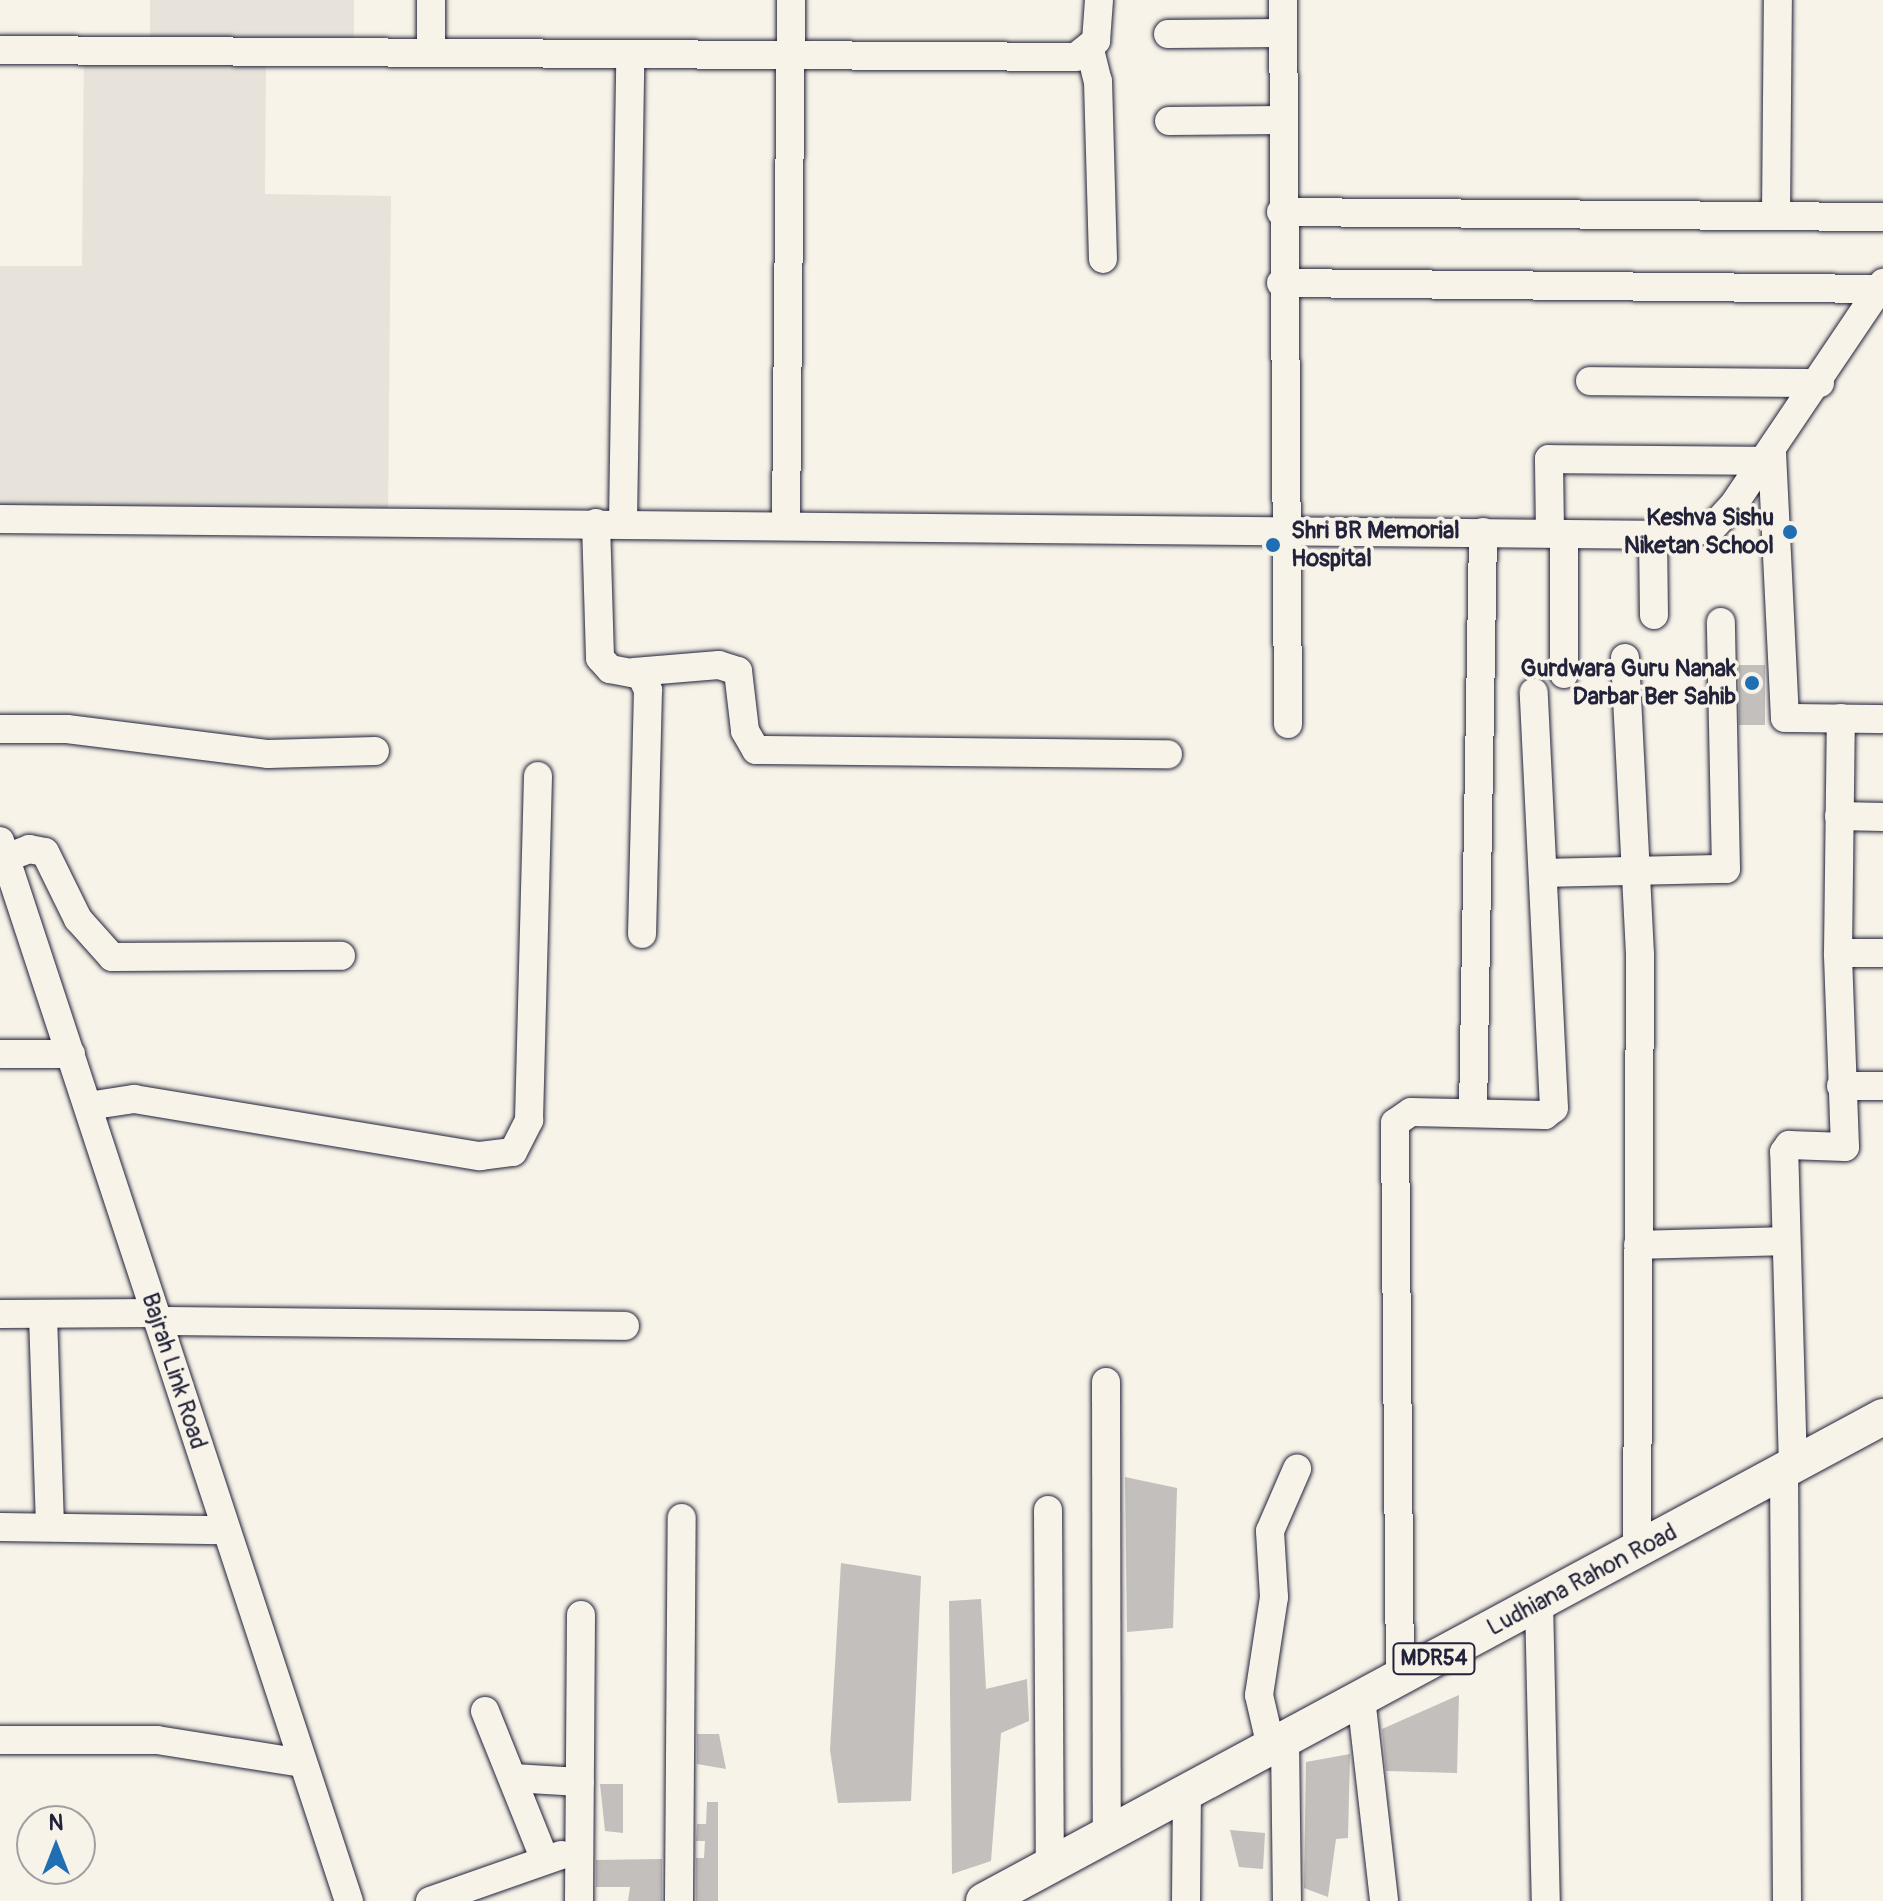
<!DOCTYPE html>
<html>
<head>
<meta charset="utf-8">
<style>
  body { margin:0 }
  #map { position:relative; width:1883px; height:1901px; overflow:hidden; background:#f7f3e8; font-family:Pangolin,sans-serif }
  div>[style] { position:absolute }
  .built>* { inset:0; background:#e7e3db }
  .building>* { inset:0; background:#c2bfbd; transform-origin:0 0 }
  .roads { filter:drop-shadow(0 0 2px #22223b) drop-shadow(0 0 2px #22223b) }
  .minor>* { height:28px; margin:-14px; padding:0 14px; transform-origin:14px; border-radius:14px; background:#f7f3e8 }
  .major>* { height:36px; margin:-18px; padding:0 18px; transform-origin:18px; border-radius:18px; background:#f7f3e8 }
  .dots>* { width:22px; height:22px; translate:-50% -50%; box-sizing:border-box; border:4px solid #f7f3e8; border-radius:50% }
  span { translate:-50% -50%; white-space:nowrap; text-align:center; line-height:1.15; -webkit-text-stroke:7px #f7f3e8; paint-order:stroke }
  .shield-label span { padding:2px 6px; background:#f7f3e8; border:2px solid; border-radius:6px; -webkit-text-stroke-width:0 }
  .shield-label { font-size:22px; color:#22223b; font-weight:700 }
  .poi-label { font-size:24px; color:#22223b; font-weight:700 }
  .right { translate:-100% -50%; text-align:right }
  .left { translate:0 -50%; text-align:left }
  .street-label { font-size:24px; color:#22223b }
  .north { position:absolute; left:16px; top:1805px; width:80px; height:80px; box-sizing:border-box; background:#f7f3e8; border:2px solid #a29fa3; border-radius:50%; rotate:0deg; font-size:22px; font-weight:700; line-height:32px; text-align:center; color:#22223b }
  .north::after { content:''; display:block; margin:auto; width:28px; height:36px; background:#1f6fb2; clip-path:polygon(50% 0,100% 100%,50% 72%,0 100%) }
</style>
</head>
<body>
<div id="map">
  <div class="built">
    <div style="clip-path:polygon(150px 0,354px 0,354px 66px,266px 66px,265px 194px,391px 196px,388px 519px,0 515px,0 266px,82px 266px,84px 46px,150px 46px)"></div>
  </div>
  <div class="building">
    <div style="left:1739px;top:665px;width:26px;height:60px"></div>
    <div style="clip-path:polygon(1125px 1477px,1177px 1488px,1173px 1628px,1127px 1632px)"></div>
    <div style="clip-path:polygon(841px 1563px,921px 1576px,911px 1801px,838px 1803px,830px 1750px)"></div>
    <div style="clip-path:polygon(981px 1599px,986px 1689px,1027px 1679px,1029px 1721px,1001px 1733px,991px 1861px,952px 1874px,949px 1601px)"></div>
    <div style="clip-path:polygon(1459px 1695px,1457px 1773px,1386px 1771px,1382px 1729px)"></div>
    <div style="clip-path:polygon(697px 1734px,719px 1734px,726px 1769px,697px 1764px)"></div>
    <div style="clip-path:polygon(1350px 1754px,1348px 1838px,1336px 1839px,1328px 1897px,1304px 1888px,1306px 1762px)"></div>
    <div style="clip-path:polygon(600px 1784px,623px 1784px,623px 1833px,605px 1831px)"></div>
    <div style="clip-path:polygon(707px 1802px,718px 1802px,718px 1901px,696px 1901px,696px 1858px,704px 1858px,705px 1841px,696px 1841px,697px 1824px,706px 1824px)"></div>
    <div style="clip-path:polygon(1230px 1830px,1265px 1833px,1263px 1869px,1239px 1867px)"></div>
    <div style="clip-path:polygon(662px 1859px,662px 1901px,628px 1901px,630px 1887px,596px 1887px,596px 1860px)"></div>
  </div>
  <div class="roads">
    <div class="minor">
      <div style="left:431px;top:0;width:53px;rotate:90deg"></div>
      <div style="left:1283px;top:0;width:724px;rotate:89.6deg"></div>
      <div style="left:1168px;top:34px;width:114px;rotate:-0.5deg"></div>
      <div style="left:0;top:50px;width:1076px;rotate:0.37deg"></div>
      <div style="left:1076px;top:57px;width:26px;rotate:-39deg"></div>
      <div style="left:1096px;top:41px;width:41px;rotate:-85.8deg"></div>
      <div style="left:1090px;top:50px;width:32px;rotate:76deg"></div>
      <div style="left:1098px;top:81px;width:178px;rotate:88.4deg"></div>
      <div style="left:1169px;top:121px;width:113px;rotate:-0.5deg"></div>
      <div style="left:1281px;top:212px;width:602px;rotate:0.48deg"></div>
      <div style="left:1776px;top:215px;width:215px;rotate:-89.5deg"></div>
      <div style="left:1281px;top:283px;width:598px;rotate:0.57deg"></div>
      <div style="left:1590px;top:381px;width:230px;rotate:0.5deg"></div>
      <div style="left:1772px;top:453px;width:265px;rotate:87.2deg"></div>
      <div style="left:1785px;top:718px;width:98px;rotate:0.6deg"></div>
      <div style="left:0;top:519px;width:1672px;rotate:0.55deg"></div>
      <div style="left:1672px;top:535px;width:39px;rotate:-9deg"></div>
      <div style="left:1711px;top:529px;width:34px;rotate:-47deg"></div>
      <div style="left:1734px;top:504px;width:267px;rotate:-56deg"></div>
      <div style="left:596px;top:523px;width:135px;rotate:88.3deg"></div>
      <div style="left:600px;top:658px;width:15px;rotate:48deg"></div>
      <div style="left:610px;top:669px;width:32px;rotate:11deg"></div>
      <div style="left:641px;top:675px;width:17px;rotate:65deg"></div>
      <div style="left:648px;top:690px;width:244px;rotate:91.4deg"></div>
      <div style="left:623px;top:523px;width:468px;rotate:-89.1deg"></div>
      <div style="left:786px;top:525px;width:525px;rotate:-89.45deg"></div>
      <div style="left:1550px;top:533px;width:74px;rotate:-90.8deg"></div>
      <div style="left:1549px;top:459px;width:217px;rotate:0.5deg"></div>
      <div style="left:1564px;top:534px;width:140px;rotate:90deg"></div>
      <div style="left:1653px;top:535px;width:80px;rotate:89.3deg"></div>
      <div style="left:1625px;top:658px;width:297px;rotate:87.1deg"></div>
      <div style="left:1640px;top:955px;width:596px;rotate:90.29deg"></div>
      <div style="left:634px;top:672px;width:85px;rotate:-4.7deg"></div>
      <div style="left:719px;top:665px;width:20px;rotate:18deg"></div>
      <div style="left:738px;top:671px;width:60px;rotate:83.3deg"></div>
      <div style="left:745px;top:731px;width:22px;rotate:60deg"></div>
      <div style="left:756px;top:750px;width:412px;rotate:0.6deg"></div>
      <div style="left:0;top:729px;width:67px"></div>
      <div style="left:67px;top:729px;width:203px;rotate:7.1deg"></div>
      <div style="left:268px;top:754px;width:107px;rotate:-1.6deg"></div>
      <div style="left:1839px;top:816px;width:44px;rotate:1.3deg"></div>
      <div style="left:0;top:841px;width:1116px;rotate:71.78deg"></div>
      <div style="left:6px;top:858px;width:25px;rotate:-21deg"></div>
      <div style="left:29px;top:849px;width:16px;rotate:11deg"></div>
      <div style="left:45px;top:852px;width:75px;rotate:63.8deg"></div>
      <div style="left:78px;top:919px;width:51px;rotate:48.2deg"></div>
      <div style="left:112px;top:957px;width:229px;rotate:-0.3deg"></div>
      <div style="left:1544px;top:873px;width:182px;rotate:-1.3deg"></div>
      <div style="left:1726px;top:869px;width:247px;rotate:-91.2deg"></div>
      <div style="left:1838px;top:953px;width:45px"></div>
      <div style="left:0;top:1054px;width:71px"></div>
      <div style="left:1841px;top:1086px;width:42px"></div>
      <div style="left:88px;top:1106px;width:47px;rotate:-8.7deg"></div>
      <div style="left:134px;top:1099px;width:351px;rotate:9.4deg"></div>
      <div style="left:480px;top:1156px;width:33px;rotate:-7deg"></div>
      <div style="left:513px;top:1152px;width:36px;rotate:-63deg"></div>
      <div style="left:529px;top:1120px;width:344px;rotate:-88.5deg"></div>
      <div style="left:1473px;top:1113px;width:581px;rotate:-89.01deg"></div>
      <div style="left:1638px;top:1245px;width:148px;rotate:-1.5deg"></div>
      <div style="left:0;top:1314px;width:155px;rotate:-0.4deg"></div>
      <div style="left:43px;top:1315px;width:212px;rotate:88.1deg"></div>
      <div style="left:158px;top:1321px;width:467px;rotate:0.6deg"></div>
      <div style="left:1106px;top:1382px;width:453px;rotate:89.9deg"></div>
      <div style="left:1793px;top:1467px;width:315px;rotate:-91.6deg"></div>
      <div style="left:1784px;top:1152px;width:9px;rotate:-54deg"></div>
      <div style="left:1789px;top:1145px;width:56px;rotate:2deg"></div>
      <div style="left:1845px;top:1147px;width:194px;rotate:-92.1deg"></div>
      <div style="left:1838px;top:953px;width:235px;rotate:-89.3deg"></div>
      <div style="left:1784px;top:1471px;width:430px;rotate:89.6deg"></div>
      <div style="left:1048px;top:1510px;width:356px;rotate:89.7deg"></div>
      <div style="left:0;top:1527px;width:225px;rotate:0.8deg"></div>
      <div style="left:1539px;top:1602px;width:299px;rotate:88.7deg"></div>
      <div style="left:1400px;top:1678px;width:555px;rotate:-90.52deg"></div>
      <div style="left:1395px;top:1123px;width:19px;rotate:-35deg"></div>
      <div style="left:1411px;top:1112px;width:134px;rotate:1.3deg"></div>
      <div style="left:1545px;top:1115px;width:11px;rotate:-38deg"></div>
      <div style="left:1554px;top:1108px;width:416px;rotate:-92.8deg"></div>
      <div style="left:1361px;top:1698px;width:204px;rotate:83.5deg"></div>
      <div style="left:485px;top:1711px;width:161px;rotate:68.1deg"></div>
      <div style="left:0;top:1740px;width:157px"></div>
      <div style="left:157px;top:1740px;width:147px;rotate:9deg"></div>
      <div style="left:1285px;top:1740px;width:161px;rotate:89.3deg"></div>
      <div style="left:1271px;top:1747px;width:53px;rotate:-103deg"></div>
      <div style="left:1259px;top:1695px;width:99px;rotate:-81.3deg"></div>
      <div style="left:1274px;top:1597px;width:66px;rotate:-93.5deg"></div>
      <div style="left:1270px;top:1531px;width:68px;rotate:-66.5deg"></div>
      <div style="left:513px;top:1778px;width:67px;rotate:3.4deg"></div>
      <div style="left:430px;top:1901px;width:139px;rotate:-19.3deg"></div>
      <div style="left:579px;top:1901px;width:286px;rotate:-89.6deg"></div>
      <div style="left:679px;top:1901px;width:383px;rotate:-89.6deg"></div>
      <div style="left:1186px;top:1901px;width:109px;rotate:-89.5deg"></div>
    </div>
    <div class="major">
      <div style="left:984px;top:1901px;width:1021px;rotate:-28.3deg"></div>
    </div>
  </div>
  <div class="dots">
    <div style="left:1790px;top:532px;background:#1f6fb2"></div>
    <div style="left:1273px;top:545px;background:#1f6fb2"></div>
    <div style="left:1752px;top:683px;background:#1f6fb2"></div>
  </div>
  <div class="shield-label">
    <span style="left:1434px;top:1659px">MDR54</span>
  </div>
  <div class="poi-label">
    <span class="right" style="left:1774px;top:532px">Keshva Sishu<br>Niketan School</span>
    <span class="left" style="left:1291px;top:545px">Shri BR Memorial<br>Hospital</span>
    <span class="right" style="left:1736px;top:683px">Gurdwara Guru Nanak<br>Darbar Ber Sahib</span>
  </div>
  <div class="street-label">
    <span style="left:174px;top:1371px;rotate:72deg">Bajrah Link Road</span>
    <span style="left:1582px;top:1580px;rotate:-28deg">Ludhiana Rahon Road</span>
  </div>
  <div class="north">N</div>
</div>
</body>
</html>
